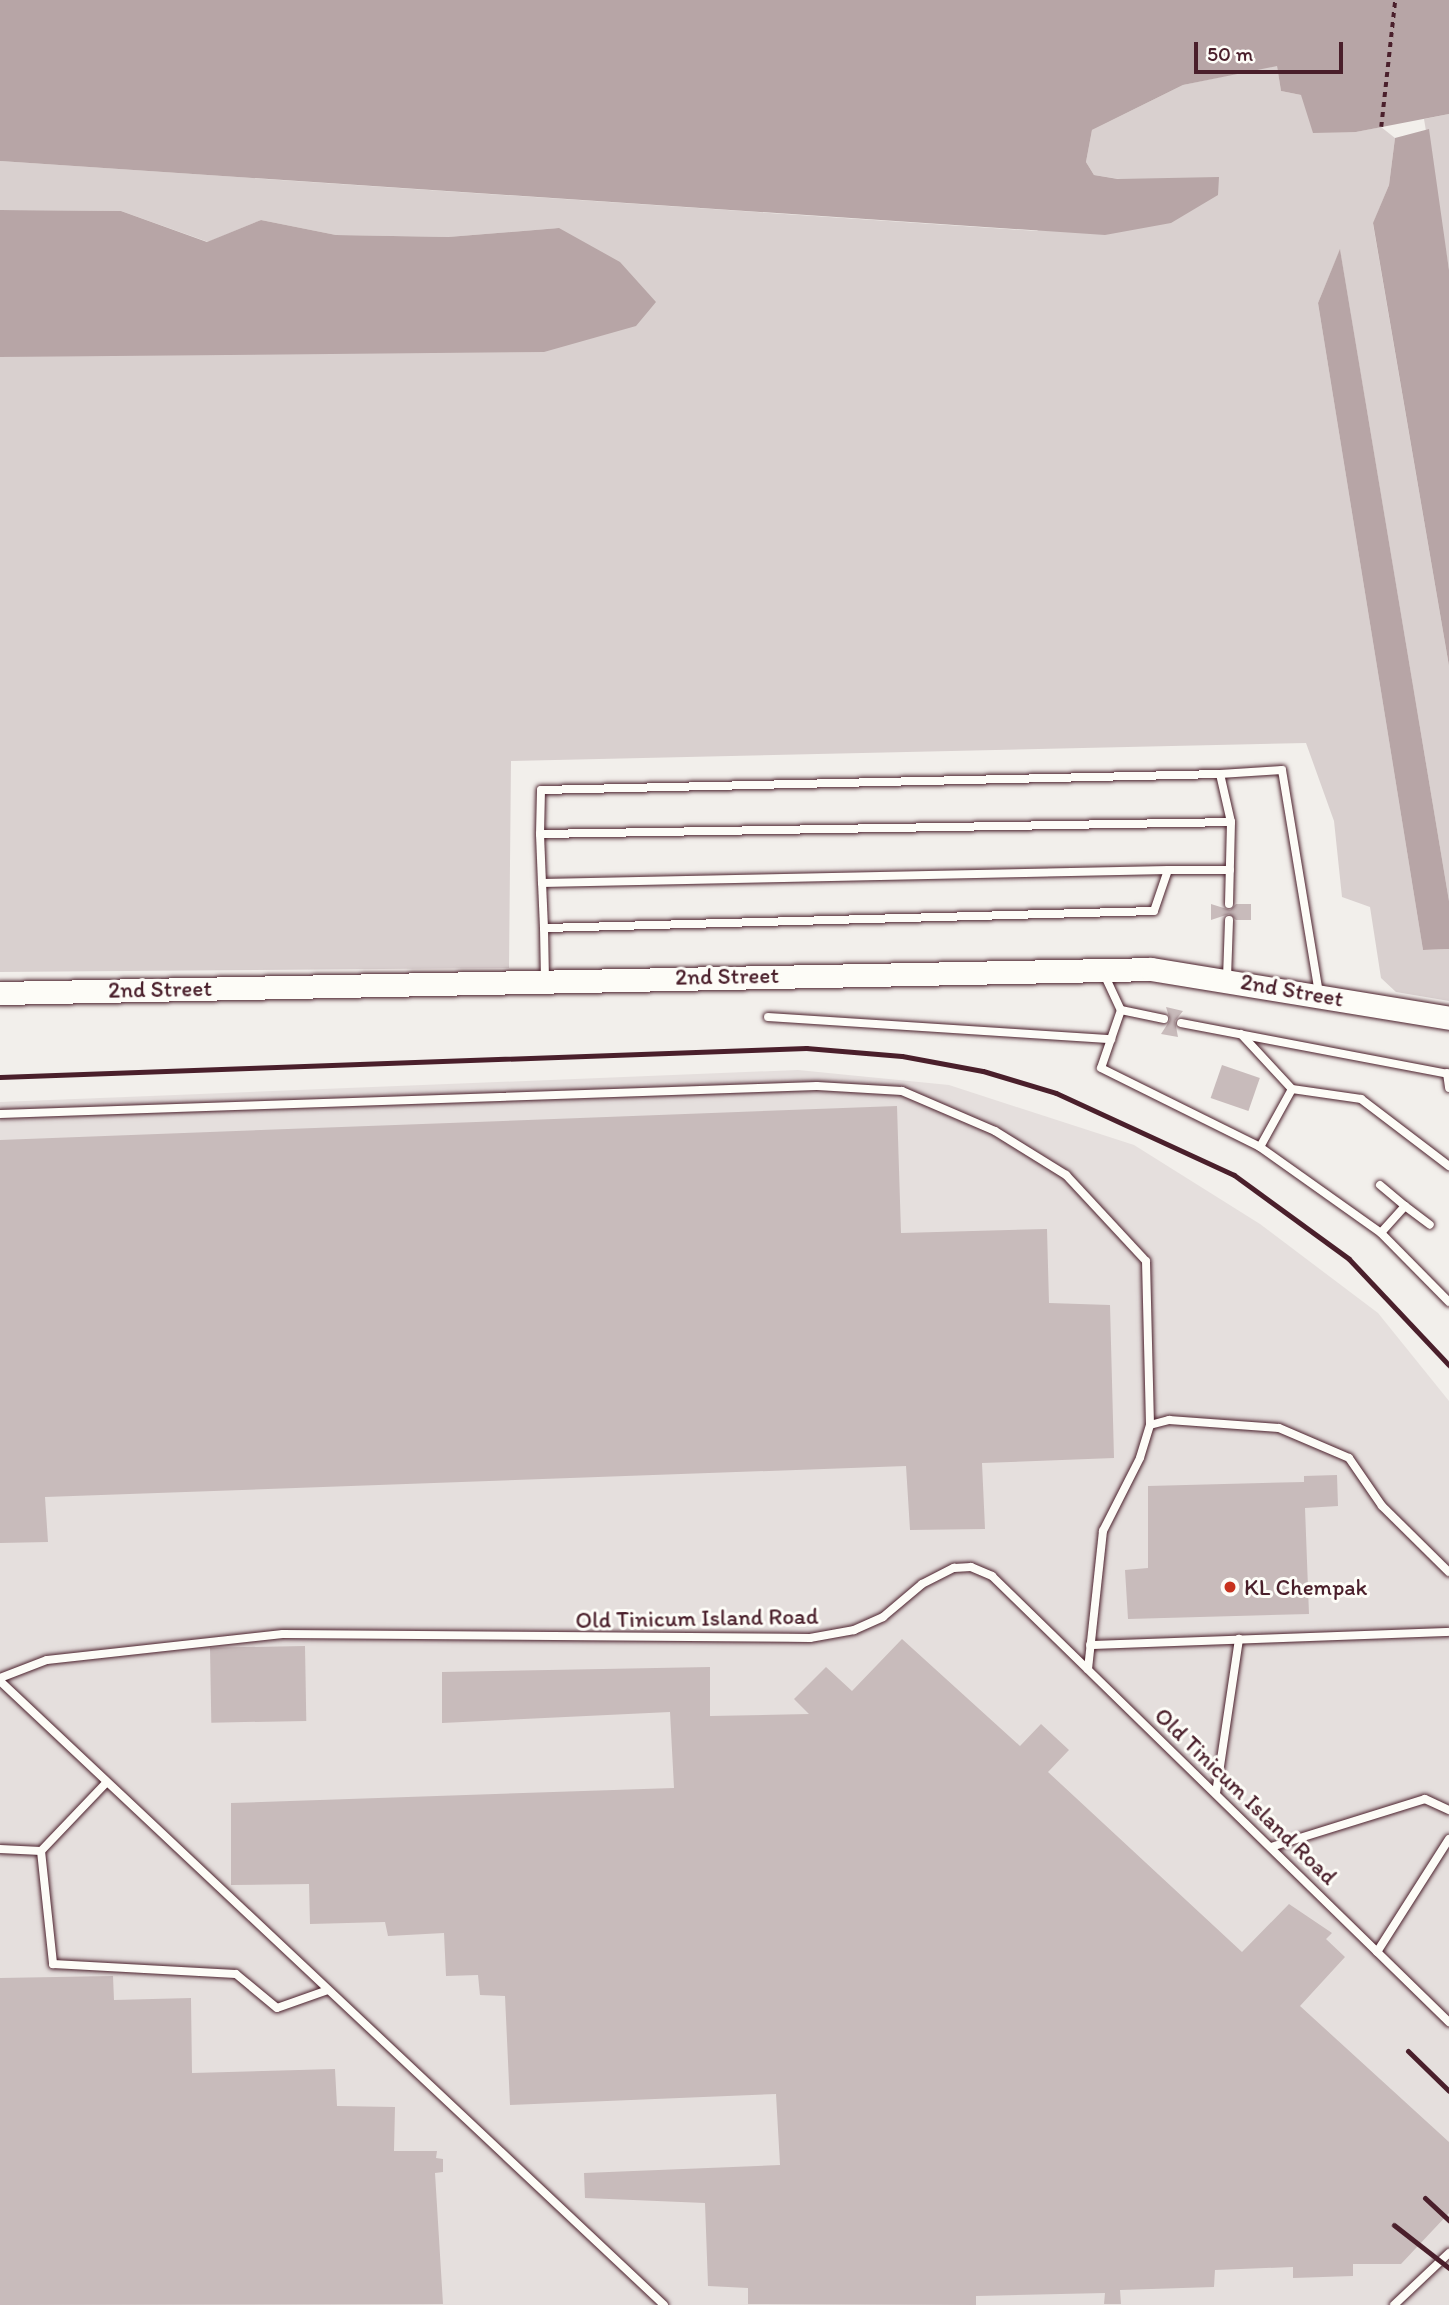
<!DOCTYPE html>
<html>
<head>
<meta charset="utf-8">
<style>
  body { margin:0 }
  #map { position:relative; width:1449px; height:2305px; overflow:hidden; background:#f2efeb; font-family:Itim,sans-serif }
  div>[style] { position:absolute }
  .built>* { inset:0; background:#e5dfdd }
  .green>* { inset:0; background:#d9d0cf }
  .water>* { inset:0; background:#b7a5a6 }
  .building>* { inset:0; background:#c8bbbb; transform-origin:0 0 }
  .path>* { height:3.5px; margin-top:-1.75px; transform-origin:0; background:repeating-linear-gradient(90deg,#4a1f2b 0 5px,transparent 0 10px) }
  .roads { filter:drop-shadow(0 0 2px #4a1f2b) drop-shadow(0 0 2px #4a1f2b) }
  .lane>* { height:8px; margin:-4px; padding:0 4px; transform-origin:4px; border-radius:4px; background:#fdfcf7 }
  .secondary>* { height:23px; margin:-11.5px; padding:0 11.5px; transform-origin:11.5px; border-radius:11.5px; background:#fdfcf7 }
  .rail>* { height:5px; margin:-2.5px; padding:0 2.5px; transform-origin:2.5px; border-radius:2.5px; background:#4a1f2b }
  .dots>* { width:19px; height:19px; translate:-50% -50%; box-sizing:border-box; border:4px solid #fdfcf7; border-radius:50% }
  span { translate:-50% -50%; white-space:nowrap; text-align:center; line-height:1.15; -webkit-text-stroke:6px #fdfcf7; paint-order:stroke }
  .street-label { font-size:23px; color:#4a1f2b }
  .poi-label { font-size:23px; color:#4a1f2b }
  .left { translate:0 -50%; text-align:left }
  .scale { position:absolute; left:1194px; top:42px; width:149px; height:32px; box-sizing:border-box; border:4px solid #4a1f2b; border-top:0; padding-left:9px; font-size:21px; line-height:24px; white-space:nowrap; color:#4a1f2b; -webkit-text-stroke:5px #fdfcf7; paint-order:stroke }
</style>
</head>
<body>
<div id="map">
  <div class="built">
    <div style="clip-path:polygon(798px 1070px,949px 1085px,1134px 1145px,1260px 1224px,1378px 1313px,1449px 1401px,1449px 2305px,0 2305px,0 1102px)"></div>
  </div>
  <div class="green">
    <div style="clip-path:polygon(1277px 65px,1281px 91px,1301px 95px,1356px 132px,1381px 127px,1395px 138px,1389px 185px,1373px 224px,1449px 666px,1449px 901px,1340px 250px,1318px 303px,1423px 950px,1449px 949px,1449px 1001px,1396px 992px,1381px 978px,1370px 907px,1342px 897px,1334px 821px,1306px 743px,511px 761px,509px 968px,0 972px,0 357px,77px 352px,559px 228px,448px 237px,336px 235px,261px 220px,208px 242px,121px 211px,0 210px,0 161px,1037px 231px,1119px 179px,1094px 175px,1086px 162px,1092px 130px,1183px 85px)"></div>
    <div style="clip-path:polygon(1449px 114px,1449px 270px,1424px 119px)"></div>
  </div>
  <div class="water">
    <div style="clip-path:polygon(0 0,1449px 0,1449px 114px,1356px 132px,1313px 133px,1301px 95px,1281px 91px,1277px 66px,1183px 85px,1092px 130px,1086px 162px,1094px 175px,1118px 179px,1219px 177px,1218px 195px,1171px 223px,1105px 235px,0 161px)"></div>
    <div style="clip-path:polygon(1429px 129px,1449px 270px,1449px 666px,1373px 223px,1389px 185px,1395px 138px)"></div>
    <div style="clip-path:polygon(0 210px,121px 211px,207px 242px,261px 220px,336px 235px,448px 237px,559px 228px,620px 262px,656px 302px,636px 326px,544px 352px,0 357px)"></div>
    <div style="clip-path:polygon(1340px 249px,1449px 901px,1449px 949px,1423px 950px,1318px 303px)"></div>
  </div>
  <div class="building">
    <div style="clip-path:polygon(1211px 904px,1230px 910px,1236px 904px,1251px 904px,1251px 920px,1236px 920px,1229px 914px,1211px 920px)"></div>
    <div style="clip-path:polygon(1166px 1007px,1183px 1011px,1175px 1021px,1178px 1037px,1161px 1034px,1170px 1020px)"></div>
    <div style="left:1222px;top:1065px;width:40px;height:35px;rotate:19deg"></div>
    <div style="clip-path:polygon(897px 1106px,901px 1233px,1047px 1229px,1049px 1303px,1110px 1305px,1114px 1458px,982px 1463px,985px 1529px,910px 1530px,906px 1466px,45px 1497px,48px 1542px,0 1543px,0 1140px)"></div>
    <div style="clip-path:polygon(1337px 1475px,1338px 1506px,1305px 1508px,1309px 1614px,1128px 1619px,1125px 1570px,1148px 1568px,1148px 1486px,1304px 1482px,1304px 1476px)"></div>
    <div style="clip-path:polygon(902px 1639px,1020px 1746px,1041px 1724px,1069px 1750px,1048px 1772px,1242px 1952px,1289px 1904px,1332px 1933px,1326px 1939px,1345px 1957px,1300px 2006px,1449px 2142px,1449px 2213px,1401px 2264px,1353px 2264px,1353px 2276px,1293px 2278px,1293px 2267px,1215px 2270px,1214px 2287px,1120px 2290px,1121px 2304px,1104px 2304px,1105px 2293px,976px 2296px,976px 2305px,748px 2304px,748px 2288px,708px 2286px,705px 2203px,585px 2198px,584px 2173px,780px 2165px,776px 2094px,510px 2105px,505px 1996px,480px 1995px,478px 1975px,446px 1976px,444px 1933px,388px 1936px,385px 1922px,310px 1924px,309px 1884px,231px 1885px,231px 1803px,674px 1788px,670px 1712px,442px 1723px,442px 1672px,710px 1667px,710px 1716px,809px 1714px,794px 1699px,826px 1667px,852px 1691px)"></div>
    <div style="left:305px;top:1646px;width:75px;height:95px;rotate:89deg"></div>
    <div style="clip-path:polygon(113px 1976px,114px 2000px,191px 1998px,192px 2073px,335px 2069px,337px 2106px,395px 2107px,394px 2151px,437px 2151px,436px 2158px,443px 2159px,443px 2172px,435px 2173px,443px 2304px,0 2305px,0 1978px)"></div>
  </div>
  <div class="path">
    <div style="left:1381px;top:127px;width:128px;rotate:-83.7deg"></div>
  </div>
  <div class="roads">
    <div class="lane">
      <div style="left:1220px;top:774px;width:62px;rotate:-3.7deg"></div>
      <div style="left:1282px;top:770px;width:226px;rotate:80.6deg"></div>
      <div style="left:540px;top:834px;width:49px;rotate:87.7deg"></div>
      <div style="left:1168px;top:870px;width:43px;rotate:108.9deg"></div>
      <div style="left:1154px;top:911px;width:610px;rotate:178.4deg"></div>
      <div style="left:544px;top:928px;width:45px;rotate:-92.5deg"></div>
      <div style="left:542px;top:883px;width:626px;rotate:-1.19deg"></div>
      <div style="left:1168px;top:870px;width:62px"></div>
      <div style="left:1229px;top:904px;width:82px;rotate:-88.6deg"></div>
      <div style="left:1231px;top:822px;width:49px;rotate:-102.9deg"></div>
      <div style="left:1220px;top:774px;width:679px;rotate:178.65deg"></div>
      <div style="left:541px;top:790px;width:44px;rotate:91.3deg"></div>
      <div style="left:540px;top:834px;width:691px;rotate:-0.99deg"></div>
      <div style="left:544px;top:928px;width:53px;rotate:88.9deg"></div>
      <div style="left:1104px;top:974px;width:40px;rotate:65deg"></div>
      <div style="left:1121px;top:1010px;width:44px;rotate:11.8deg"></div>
      <div style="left:1227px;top:978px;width:58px;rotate:-88deg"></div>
      <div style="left:1121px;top:1010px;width:61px;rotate:109deg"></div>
      <div style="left:1101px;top:1068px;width:178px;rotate:26.4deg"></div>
      <div style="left:1260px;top:1147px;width:148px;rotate:35.4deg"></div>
      <div style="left:1381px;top:1233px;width:97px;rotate:45.4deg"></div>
      <div style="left:768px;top:1017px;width:344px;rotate:3.7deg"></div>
      <div style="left:1181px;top:1023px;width:273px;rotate:10.8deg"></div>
      <div style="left:1241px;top:1034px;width:75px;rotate:47.2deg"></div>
      <div style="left:1292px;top:1089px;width:70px;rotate:8.2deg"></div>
      <div style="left:1361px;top:1099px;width:111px;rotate:37.3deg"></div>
      <div style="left:1447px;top:1073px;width:15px;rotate:82deg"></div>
      <div style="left:0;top:1114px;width:817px;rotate:-1.96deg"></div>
      <div style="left:817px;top:1086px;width:85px;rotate:3.4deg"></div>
      <div style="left:902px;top:1091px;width:101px;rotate:23.3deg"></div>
      <div style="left:995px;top:1131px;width:84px;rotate:31.8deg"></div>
      <div style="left:1066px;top:1175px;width:117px;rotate:47.1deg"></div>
      <div style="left:1146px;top:1261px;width:164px;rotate:88.6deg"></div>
      <div style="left:1150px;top:1425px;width:34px;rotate:107deg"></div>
      <div style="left:1140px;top:1458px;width:82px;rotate:116.9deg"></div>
      <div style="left:1103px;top:1531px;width:139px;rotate:96.2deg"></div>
      <div style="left:1260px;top:1147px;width:66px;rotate:-61.1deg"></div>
      <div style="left:1380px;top:1185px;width:33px;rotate:40deg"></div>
      <div style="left:1405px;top:1206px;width:36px;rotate:132deg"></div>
      <div style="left:1405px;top:1206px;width:31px;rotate:37deg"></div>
      <div style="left:1150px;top:1425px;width:20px;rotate:-15deg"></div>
      <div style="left:1169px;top:1420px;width:110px;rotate:4.2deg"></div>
      <div style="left:1279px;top:1428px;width:76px;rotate:23.2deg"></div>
      <div style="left:1349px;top:1458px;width:58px;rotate:55.5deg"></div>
      <div style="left:1382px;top:1506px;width:94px;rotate:44.6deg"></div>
      <div style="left:1090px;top:1645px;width:359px;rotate:-2.1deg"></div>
      <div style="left:0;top:1678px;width:50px;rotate:-21deg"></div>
      <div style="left:47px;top:1660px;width:237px;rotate:-6.3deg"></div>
      <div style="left:283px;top:1634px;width:527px;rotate:0.43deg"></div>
      <div style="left:810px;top:1638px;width:45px;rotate:-10.3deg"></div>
      <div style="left:854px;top:1630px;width:32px;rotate:-24deg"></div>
      <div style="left:883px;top:1617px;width:51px;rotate:-40.2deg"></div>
      <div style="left:922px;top:1584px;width:36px;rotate:-27deg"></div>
      <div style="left:954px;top:1568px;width:17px;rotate:-3deg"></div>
      <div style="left:971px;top:1567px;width:23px;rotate:23deg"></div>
      <div style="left:992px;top:1576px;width:639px;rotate:44.3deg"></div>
      <div style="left:0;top:1681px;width:911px;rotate:43.22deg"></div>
      <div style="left:1216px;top:1793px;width:156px;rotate:-81.5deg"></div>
      <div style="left:1271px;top:1847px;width:161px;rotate:-17.3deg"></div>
      <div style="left:1425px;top:1799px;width:26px;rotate:25deg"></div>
      <div style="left:0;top:1849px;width:41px;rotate:2.8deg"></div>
      <div style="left:41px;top:1851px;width:114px;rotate:83.9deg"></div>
      <div style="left:53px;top:1964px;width:183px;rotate:3.1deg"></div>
      <div style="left:236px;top:1974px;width:53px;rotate:39.7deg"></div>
      <div style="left:277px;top:2008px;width:54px;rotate:-19.4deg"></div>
      <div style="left:41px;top:1851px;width:95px;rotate:-46.3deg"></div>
      <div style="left:1377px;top:1952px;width:134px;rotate:-57.5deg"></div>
      <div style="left:1394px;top:2305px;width:76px;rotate:-43.4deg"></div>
    </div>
    <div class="secondary">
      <div style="left:0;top:993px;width:1151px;rotate:-1.19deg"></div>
      <div style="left:1151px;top:969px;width:302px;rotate:9.3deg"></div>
    </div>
  </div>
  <div class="rail">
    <div style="left:0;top:1077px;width:807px;rotate:-2.06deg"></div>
    <div style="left:806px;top:1048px;width:96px;rotate:4.8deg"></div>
    <div style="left:902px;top:1056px;width:82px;rotate:10.5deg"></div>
    <div style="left:983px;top:1071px;width:76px;rotate:16.8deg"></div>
    <div style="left:1056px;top:1093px;width:196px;rotate:24.7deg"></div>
    <div style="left:1234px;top:1175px;width:142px;rotate:36.1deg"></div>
    <div style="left:1349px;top:1259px;width:146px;rotate:46.7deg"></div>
    <div style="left:1408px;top:2051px;width:57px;rotate:44.3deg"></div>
    <div style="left:1425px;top:2198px;width:33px;rotate:43deg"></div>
    <div style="left:1394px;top:2225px;width:70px;rotate:38deg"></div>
  </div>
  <div class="dots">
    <div style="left:1230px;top:1587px;background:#c8321e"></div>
  </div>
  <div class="street-label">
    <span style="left:727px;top:976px;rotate:-1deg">2nd Street</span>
    <span style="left:160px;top:989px;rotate:-1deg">2nd Street</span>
    <span style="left:1292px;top:990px;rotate:10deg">2nd Street</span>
    <span style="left:697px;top:1618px;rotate:-1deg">Old Tinicum Island Road</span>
    <span style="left:1246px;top:1796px;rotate:44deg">Old Tinicum Island Road</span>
  </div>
  <div class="poi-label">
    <span class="left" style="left:1244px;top:1587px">KL Chempak</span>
  </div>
  <div class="scale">50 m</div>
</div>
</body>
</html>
